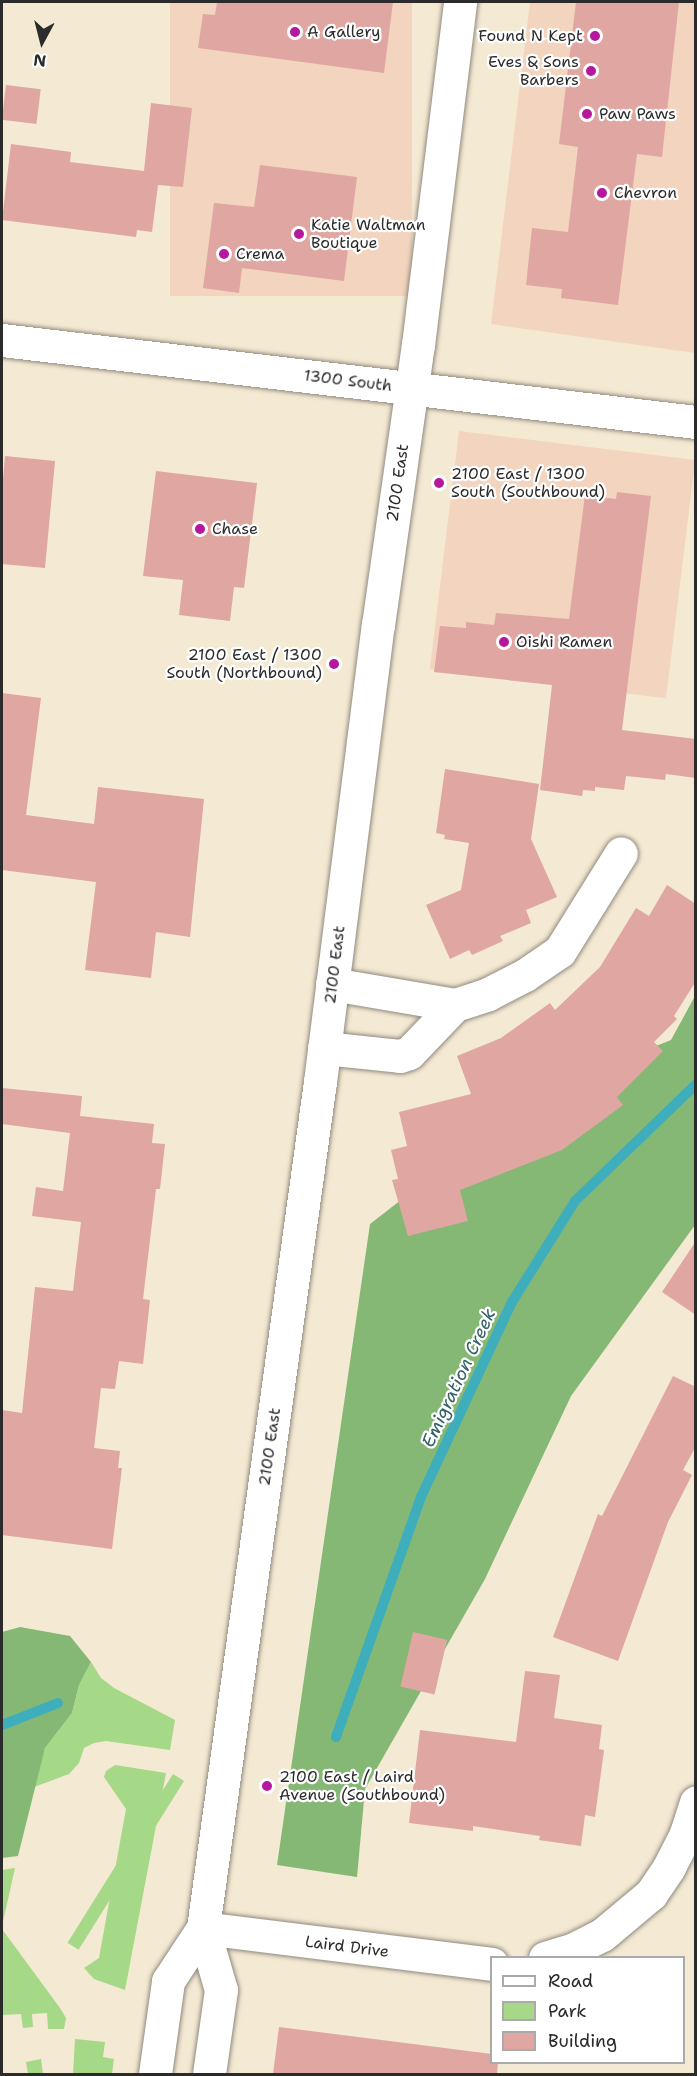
<!DOCTYPE html>
<html>
<head>
<meta charset="utf-8">
<style>
  body { margin:0 }
  #map { position:relative; width:697px; height:2076px; overflow:hidden; background:#f4e9d3; font-family:"Shantell Sans",sans-serif }
  div>[style] { position:absolute }
  .built>* { inset:0; background:#f3d4be; transform-origin:0 0 }
  .green>* { inset:0; background:#a5d887; transform-origin:0 0 }
  .forest>* { inset:0; background:#84b874 }
  .stream>* { height:10px; margin:-5px; padding:0 5px; transform-origin:5px; border-radius:5px; background:#3faebc }
  .building>* { inset:0; background:#dfa6a2; transform-origin:0 0 }
  .roads { filter:drop-shadow(0 0 2px #908a7f) drop-shadow(0 0 2px #908a7f) }
  .minor>* { height:33px; margin:-16.5px; padding:0 16.5px; transform-origin:16.5px; border-radius:16.5px; background:#fff }
  .dots>* { width:16px; height:16px; translate:-50% -50%; box-sizing:border-box; border:3px solid #fff; border-radius:50% }
  span { translate:-50% -50%; white-space:nowrap; text-align:center; line-height:1.15; -webkit-text-stroke:4.5px #fff; paint-order:stroke }
  .poi-label { font-size:16px; color:#2b2b2b }
  .left { translate:0 -50%; text-align:left }
  .right { translate:-100% -50%; text-align:right }
  .street-label { font-size:16px; color:#2b2b2b }
  .water-label { font-size:18px; color:#335f65; font-style:italic }
  .frame { position:absolute; inset:0; border:3px solid #2b2b2b; pointer-events:none }
  .legend { position:absolute; left:490px; top:1956px; width:195px; height:108px; box-sizing:border-box; background:#fff; border:2px solid #aaa; margin:0; padding:8px 10px; list-style:none; font-size:18px; color:#2b2b2b }
  .legend li { display:flex; align-items:center; gap:12px; height:30px }
  .legend b { width:30px; border:2px solid #aaa }
  .north { position:absolute; left:12px; top:12px; width:60px; height:60px; -webkit-text-stroke:4px #fff; paint-order:stroke; rotate:187deg; font-size:16px; font-weight:700; line-height:24px; text-align:center; color:#2b2b2b }
  .north::after { content:''; display:block; margin:auto; width:21px; height:27px; background:#2b2b2b; clip-path:polygon(50% 0,100% 100%,50% 72%,0 100%) }
</style>
</head>
<body>
<div id="map">
  <div class="built">
    <div style="left:170px;top:2px;width:242px;height:294px"></div>
    <div style="clip-path:polygon(530px 2px,695px 2px,695px 353px,491px 324px)"></div>
    <div style="left:459px;top:431px;width:238px;height:240px;rotate:7deg"></div>
  </div>
  <div class="green">
    <div style="clip-path:polygon(91px 1662px,101px 1678px,114px 1688px,175px 1720px,170px 1750px,106px 1741px,94px 1743px,84px 1748px,79px 1763px,69px 1774px,34px 1787px,45px 1748px,72px 1713px,79px 1685px)"></div>
    <div style="clip-path:polygon(115px 1765px,166px 1773px,125px 1990px,94px 1979px,84px 1968px,99px 1958px,126px 1809px,104px 1777px,106px 1771px)"></div>
    <div style="left:173px;top:1774px;width:13px;height:199px;rotate:32deg"></div>
    <div style="clip-path:polygon(15px 1868px,2px 1926px,2px 1870px)"></div>
    <div style="clip-path:polygon(2px 1929px,60px 2008px,66px 2018px,64px 2029px,48px 2029px,47px 2013px,32px 2014px,33px 2027px,23px 2028px,21px 2014px,2px 2015px)"></div>
    <div style="clip-path:polygon(75px 2039px,105px 2042px,103px 2057px,114px 2059px,112px 2074px,73px 2074px)"></div>
    <div style="clip-path:polygon(41px 2059px,43px 2074px,28px 2074px,26px 2062px)"></div>
  </div>
  <div class="forest">
    <div style="clip-path:polygon(695px 996px,695px 1225px,571px 1396px,485px 1579px,365px 1789px,357px 1877px,277px 1865px,370px 1224px,539px 1093px,671px 1040px)"></div>
    <div style="clip-path:polygon(20px 1627px,70px 1636px,91px 1662px,79px 1685px,72px 1713px,45px 1748px,18px 1856px,2px 1858px,2px 1632px)"></div>
  </div>
  <div class="stream">
    <div style="left:2px;top:1725px;width:60px;rotate:-21.4deg"></div>
    <div style="left:336px;top:1737px;width:255px;rotate:-70.5deg"></div>
    <div style="left:421px;top:1497px;width:215px;rotate:-65deg"></div>
    <div style="left:512px;top:1302px;width:119px;rotate:-58deg"></div>
    <div style="left:575px;top:1201px;width:168px;rotate:-44deg"></div>
  </div>
  <div class="building">
    <div style="clip-path:polygon(217px 2px,393px 2px,384px 73px,198px 48px,203px 14px,215px 15px)"></div>
    <div style="clip-path:polygon(576px 2px,679px 2px,662px 157px,637px 154px,618px 305px,561px 298px,562px 289px,526px 285px,532px 228px,568px 232px,578px 147px,559px 144px)"></div>
    <div style="left:6px;top:85px;width:35px;height:35px;rotate:7deg"></div>
    <div style="clip-path:polygon(151px 103px,192px 108px,183px 187px,158px 185px,152px 232px,137px 230px,136px 237px,2px 220px,11px 144px,71px 152px,70px 162px,144px 171px)"></div>
    <div style="clip-path:polygon(260px 165px,357px 177px,344px 281px,242px 268px,239px 293px,203px 288px,214px 203px,254px 207px)"></div>
    <div style="clip-path:polygon(5px 456px,55px 461px,45px 568px,2px 564px,2px 491px)"></div>
    <div style="clip-path:polygon(156px 471px,257px 483px,244px 588px,234px 587px,230px 621px,179px 615px,183px 580px,143px 576px)"></div>
    <div style="clip-path:polygon(617px 492px,651px 496px,622px 730px,696px 739px,696px 778px,666px 774px,665px 780px,626px 776px,624px 790px,595px 787px,595px 791px,583px 790px,582px 796px,540px 790px,552px 685px,434px 672px,440px 626px,466px 628px,466px 622px,494px 625px,496px 613px,569px 619px,585px 495px,616px 499px)"></div>
    <div style="clip-path:polygon(2px 693px,41px 698px,26px 815px,94px 824px,98px 787px,204px 799px,190px 937px,156px 932px,151px 978px,85px 970px,96px 882px,2px 870px)"></div>
    <div style="clip-path:polygon(445px 769px,539px 784px,531px 839px,557px 897px,526px 910px,531px 923px,500px 936px,503px 941px,472px 955px,469px 950px,450px 959px,426px 905px,461px 890px,469px 843px,444px 839px,445px 835px,436px 833px)"></div>
    <div style="clip-path:polygon(667px 885px,696px 904px,696px 981px,674px 1016px,677px 1019px,654px 1042px,663px 1051px,617px 1097px,623px 1105px,562px 1150px,460px 1190px,468px 1221px,408px 1236px,392px 1180px,398px 1179px,391px 1150px,407px 1146px,399px 1112px,471px 1094px,457px 1056px,501px 1038px,550px 1003px,555px 1010px,600px 967px,636px 908px,649px 916px)"></div>
    <div style="clip-path:polygon(2px 1088px,82px 1096px,80px 1116px,154px 1124px,152px 1143px,165px 1144px,160px 1189px,156px 1189px,143px 1299px,150px 1300px,143px 1364px,119px 1361px,115px 1389px,101px 1388px,94px 1448px,120px 1451px,118px 1468px,122px 1468px,112px 1549px,2px 1535px,2px 1410px,22px 1413px,35px 1287px,73px 1291px,81px 1222px,32px 1216px,36px 1187px,63px 1191px,70px 1133px,2px 1124px)"></div>
    <div style="clip-path:polygon(696px 1241px,696px 1315px,662px 1292px)"></div>
    <div style="clip-path:polygon(673px 1376px,696px 1387px,696px 1446px,683px 1470px,692px 1475px,668px 1522px,618px 1661px,553px 1637px,598px 1514px,602px 1516px)"></div>
    <div style="left:413px;top:1632px;width:35px;height:56px;rotate:13deg"></div>
    <div style="clip-path:polygon(525px 1671px,560px 1675px,554px 1718px,602px 1725px,599px 1749px,604px 1750px,595px 1817px,585px 1815px,581px 1846px,539px 1840px,540px 1836px,473px 1826px,473px 1831px,409px 1823px,420px 1730px,516px 1742px)"></div>
    <div style="clip-path:polygon(279px 2027px,492px 2054px,492px 2062px,498px 2062px,497px 2074px,273px 2074px)"></div>
  </div>
  <div class="roads">
    <div class="minor">
      <div style="left:2px;top:340px;width:699px;rotate:6.74deg"></div>
      <div style="left:332px;top:984px;width:125px;rotate:9.7deg"></div>
      <div style="left:324px;top:1048px;width:76px;rotate:6deg"></div>
      <div style="left:400px;top:1056px;width:9px;rotate:-18deg"></div>
      <div style="left:409px;top:1053px;width:66px;rotate:-46.2deg"></div>
      <div style="left:455px;top:1005px;width:35px;rotate:-18deg"></div>
      <div style="left:488px;top:994px;width:42px;rotate:-27.2deg"></div>
      <div style="left:525px;top:975px;width:42px;rotate:-34.4deg"></div>
      <div style="left:560px;top:951px;width:115px;rotate:-58.1deg"></div>
      <div style="left:203px;top:1928px;width:291px;rotate:7.1deg"></div>
      <div style="left:545px;top:1958px;width:30px;rotate:-17deg"></div>
      <div style="left:574px;top:1949px;width:31px;rotate:-27deg"></div>
      <div style="left:602px;top:1935px;width:64px;rotate:-39.9deg"></div>
      <div style="left:651px;top:1894px;width:32px;rotate:-56deg"></div>
      <div style="left:669px;top:1867px;width:38px;rotate:-63deg"></div>
      <div style="left:686px;top:1833px;width:32px;rotate:-72deg"></div>
      <div style="left:155px;top:2074px;width:94px;rotate:-82deg"></div>
      <div style="left:168px;top:1981px;width:64px;rotate:-56.6deg"></div>
      <div style="left:209px;top:2074px;width:85px;rotate:-81.9deg"></div>
      <div style="left:221px;top:1990px;width:65px;rotate:-106.2deg"></div>
      <div style="left:203px;top:1928px;width:854px;rotate:-82.13deg"></div>
      <div style="left:320px;top:1082px;width:461px;rotate:-82.8deg"></div>
      <div style="left:378px;top:625px;width:283px;rotate:-81.9deg"></div>
      <div style="left:418px;top:345px;width:346px;rotate:-83deg"></div>
    </div>
  </div>
  <div class="dots">
    <div style="left:295px;top:32px;background:#b5179e"></div>
    <div style="left:595px;top:36px;background:#b5179e"></div>
    <div style="left:591px;top:71px;background:#b5179e"></div>
    <div style="left:587px;top:114px;background:#b5179e"></div>
    <div style="left:602px;top:193px;background:#b5179e"></div>
    <div style="left:299px;top:234px;background:#b5179e"></div>
    <div style="left:224px;top:254px;background:#b5179e"></div>
    <div style="left:439px;top:483px;background:#b5179e"></div>
    <div style="left:200px;top:529px;background:#b5179e"></div>
    <div style="left:504px;top:642px;background:#b5179e"></div>
    <div style="left:334px;top:664px;background:#b5179e"></div>
    <div style="left:267px;top:1786px;background:#b5179e"></div>
  </div>
  <div class="poi-label">
    <span class="left" style="left:307px;top:32px">A Gallery</span>
    <span class="right" style="left:583px;top:36px">Found N Kept</span>
    <span class="right" style="left:579px;top:71px">Eves &amp; Sons<br>Barbers</span>
    <span class="left" style="left:599px;top:114px">Paw Paws</span>
    <span class="left" style="left:614px;top:193px">Chevron</span>
    <span class="left" style="left:311px;top:234px">Katie Waltman<br>Boutique</span>
    <span class="left" style="left:236px;top:254px">Crema</span>
    <span class="left" style="left:451px;top:483px">2100 East / 1300<br>South (Southbound)</span>
    <span class="left" style="left:212px;top:529px">Chase</span>
    <span class="left" style="left:516px;top:642px">Oishi Ramen</span>
    <span class="right" style="left:322px;top:664px">2100 East / 1300<br>South (Northbound)</span>
    <span class="left" style="left:279px;top:1786px">2100 East / Laird<br>Avenue (Southbound)</span>
  </div>
  <div class="street-label">
    <span style="left:348px;top:381px;rotate:7deg">1300 South</span>
    <span style="left:398px;top:483px;rotate:-82deg">2100 East</span>
    <span style="left:335px;top:965px;rotate:-83deg">2100 East</span>
    <span style="left:270px;top:1447px;rotate:-82deg">2100 East</span>
    <span style="left:347px;top:1947px;rotate:7deg">Laird Drive</span>
  </div>
  <div class="water-label">
    <span style="left:459px;top:1378px;rotate:-65deg">Emigration Creek</span>
  </div>
  <div class="frame"></div>
  <ul class="legend">
  <li><b style="height:8px;background:#fff"></b>Road</li>
  <li><b style="height:16px;background:#a5d887"></b>Park</li>
  <li><b style="height:16px;background:#dfa6a2"></b>Building</li>
  </ul>
  <div class="north">N</div>
</div>
</body>
</html>
